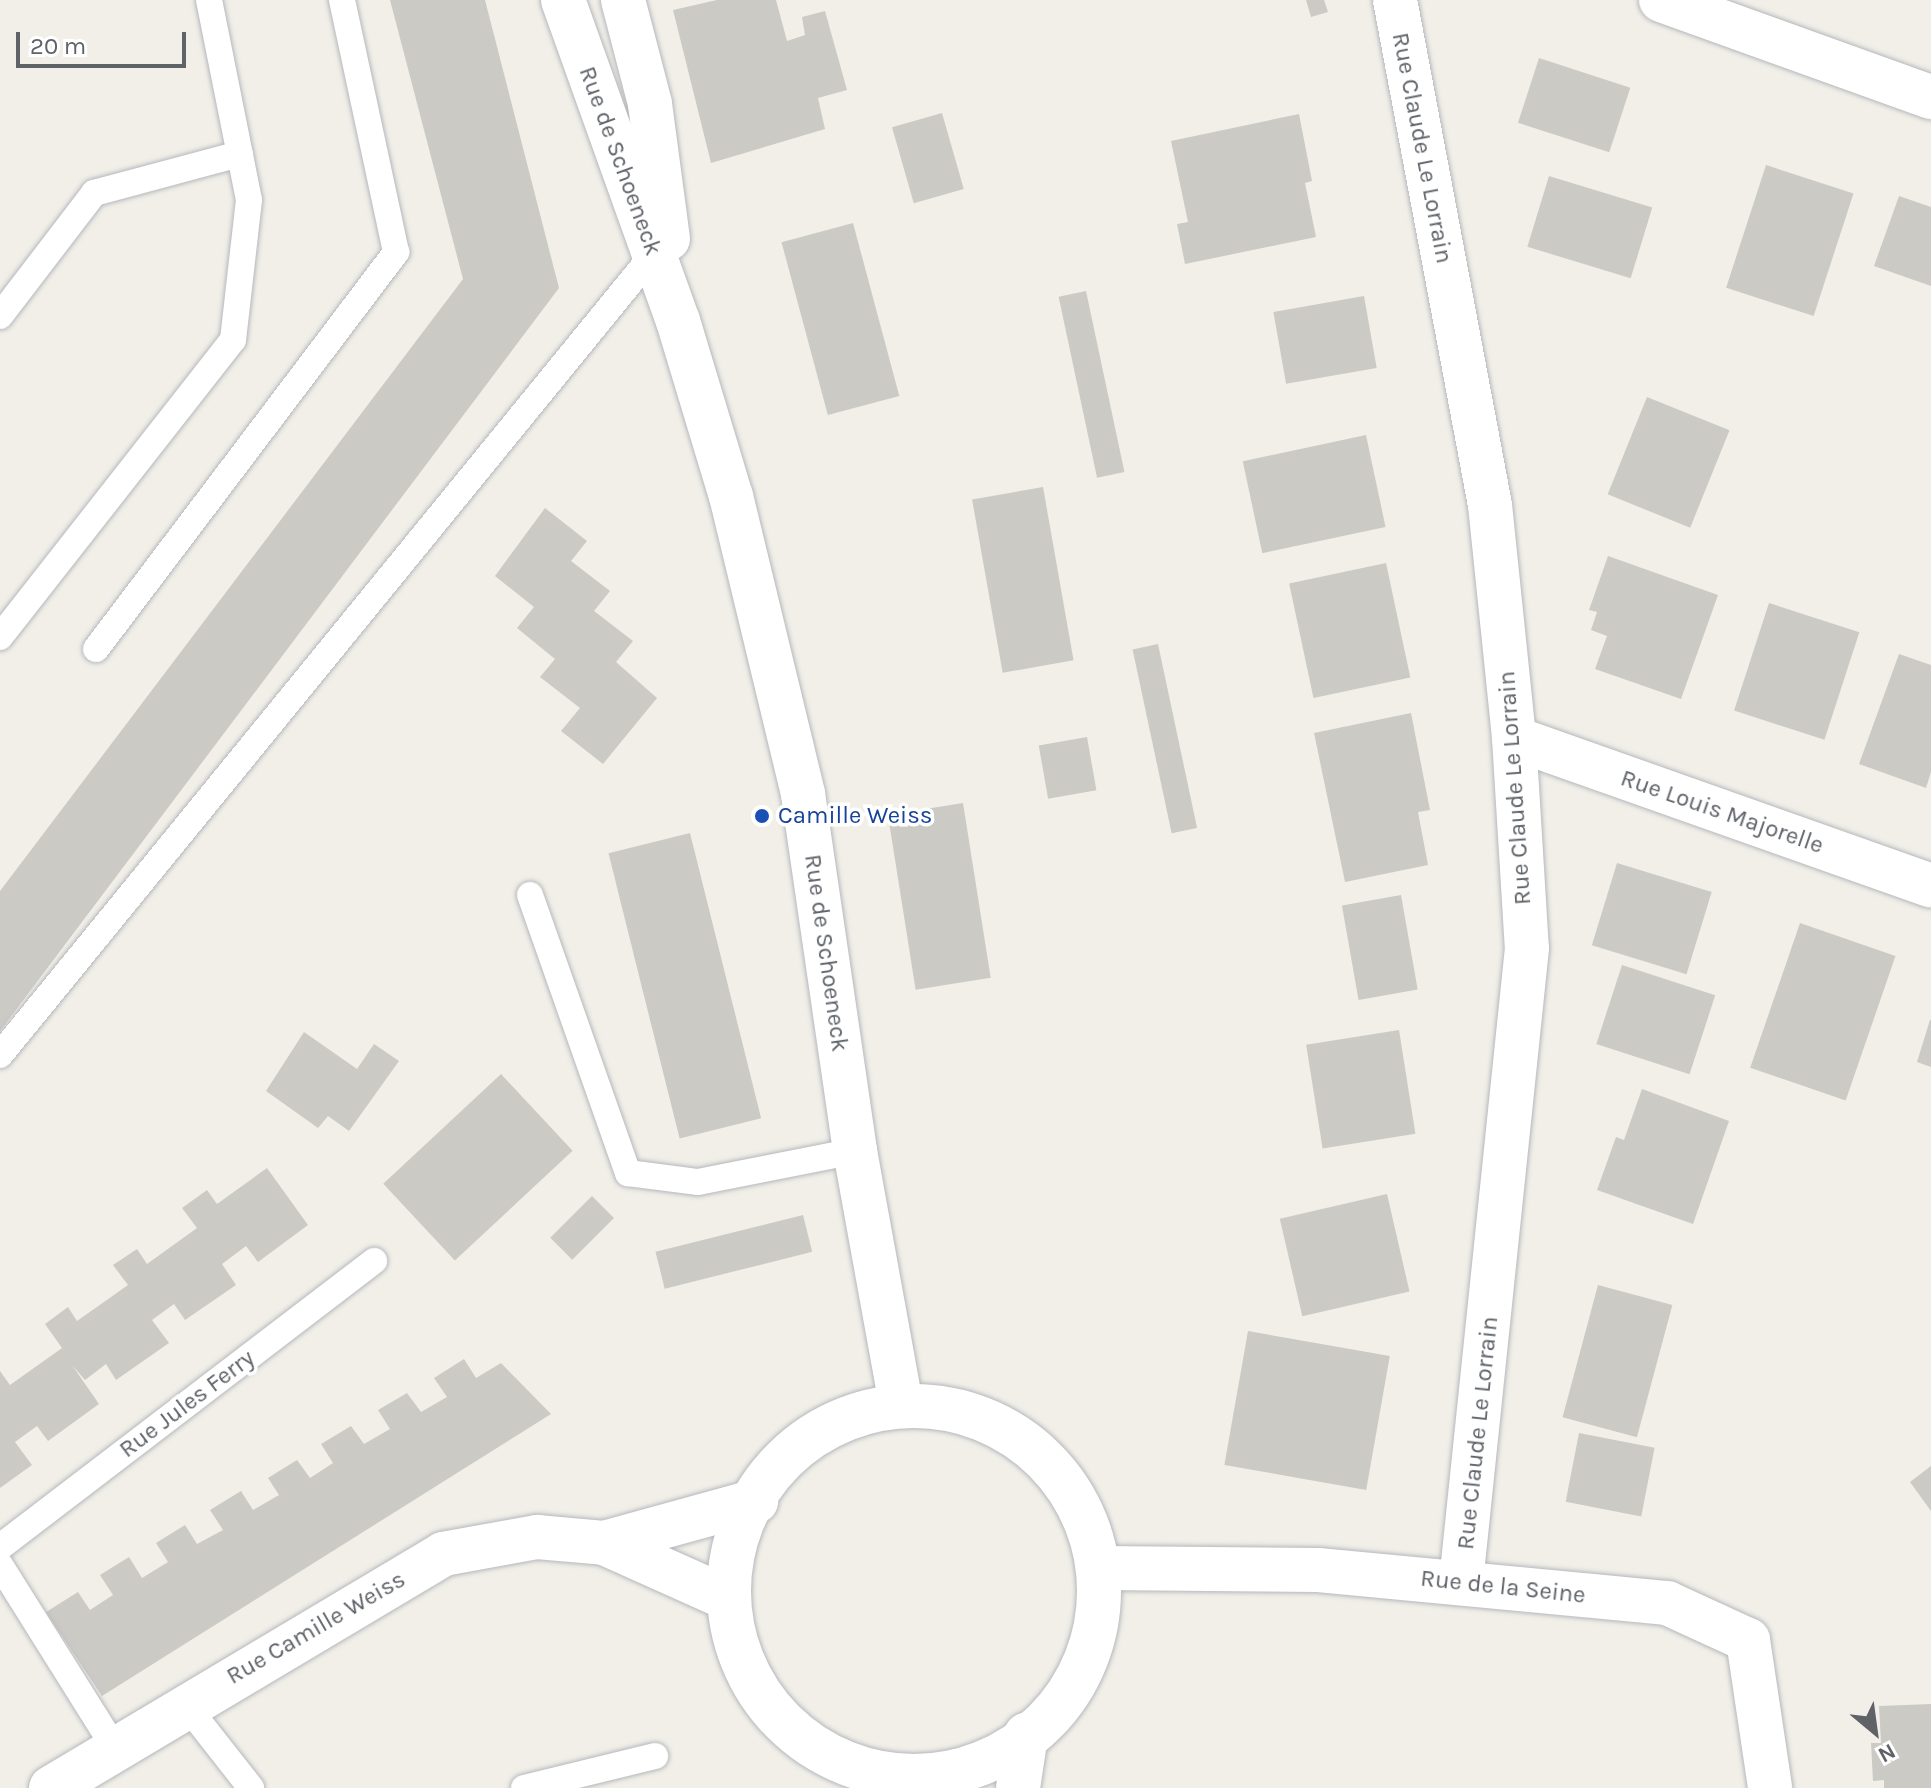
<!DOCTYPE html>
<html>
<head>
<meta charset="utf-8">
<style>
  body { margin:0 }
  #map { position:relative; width:1931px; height:1788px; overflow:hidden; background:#f1efe8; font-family:Karla,sans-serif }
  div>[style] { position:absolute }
  .building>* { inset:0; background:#cccac5; transform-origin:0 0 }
  .roads { filter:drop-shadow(0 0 2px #b5b8bc) drop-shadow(0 0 2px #b5b8bc) }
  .service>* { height:26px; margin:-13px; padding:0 13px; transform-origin:13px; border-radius:13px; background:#fff }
  .minor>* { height:44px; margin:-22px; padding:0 22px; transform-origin:22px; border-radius:22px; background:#fff }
  .secondary>* { height:44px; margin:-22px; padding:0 22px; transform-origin:22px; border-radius:22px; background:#fff }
  .secondary>.ring { margin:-22px; padding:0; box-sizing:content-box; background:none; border:44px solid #fff; border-radius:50% }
  .dots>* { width:22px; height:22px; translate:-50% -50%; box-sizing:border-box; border:4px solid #fff; border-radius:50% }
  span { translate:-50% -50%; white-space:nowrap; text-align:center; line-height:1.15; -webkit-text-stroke:7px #fff; paint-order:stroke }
  .street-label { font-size:24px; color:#5f6368 }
  .transit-label { font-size:24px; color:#164399 }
  .left { translate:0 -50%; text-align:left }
  .north { position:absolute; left:1835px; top:1692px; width:80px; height:80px; -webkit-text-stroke:6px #fff; paint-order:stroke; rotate:151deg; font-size:22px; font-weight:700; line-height:32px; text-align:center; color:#5f6368 }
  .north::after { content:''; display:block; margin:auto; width:28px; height:36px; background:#5f6368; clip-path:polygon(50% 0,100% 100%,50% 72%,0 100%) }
  .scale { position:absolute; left:16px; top:32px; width:170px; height:36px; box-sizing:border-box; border:4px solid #5f6368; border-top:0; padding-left:10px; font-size:24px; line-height:28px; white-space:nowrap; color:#5f6368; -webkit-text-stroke:6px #fff; paint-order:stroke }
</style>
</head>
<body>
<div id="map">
  <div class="building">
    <div style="clip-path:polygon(390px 0,485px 0,559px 288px,0 1031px,0 891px,463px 279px)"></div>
    <div style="clip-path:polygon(717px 0,776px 0,787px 41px,805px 35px,802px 17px,825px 11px,847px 90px,818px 98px,825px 129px,711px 163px,673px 10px)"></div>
    <div style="clip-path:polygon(1306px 0,1324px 0,1328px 12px,1311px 17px)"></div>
    <div style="left:1539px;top:58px;width:96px;height:68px;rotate:18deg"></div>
    <div style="left:942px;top:113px;width:79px;height:52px;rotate:74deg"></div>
    <div style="clip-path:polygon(1299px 114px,1312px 181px,1305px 183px,1316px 237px,1185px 264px,1177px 224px,1188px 222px,1171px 141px)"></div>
    <div style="left:1766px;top:165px;width:92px;height:129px;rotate:18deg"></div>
    <div style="left:1549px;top:176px;width:108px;height:74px;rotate:17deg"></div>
    <div style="clip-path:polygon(1899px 196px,1931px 207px,1931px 286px,1874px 266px)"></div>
    <div style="left:853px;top:223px;width:179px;height:74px;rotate:75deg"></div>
    <div style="left:1086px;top:291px;width:185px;height:28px;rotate:78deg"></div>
    <div style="left:1364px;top:296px;width:73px;height:92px;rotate:80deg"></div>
    <div style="left:1647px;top:397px;width:89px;height:105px;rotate:22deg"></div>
    <div style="left:1366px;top:435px;width:94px;height:126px;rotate:78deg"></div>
    <div style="left:1043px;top:487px;width:176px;height:72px;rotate:80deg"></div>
    <div style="clip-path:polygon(545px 508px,587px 541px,571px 561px,610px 591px,594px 611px,633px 641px,616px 662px,657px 698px,603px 764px,561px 731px,580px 708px,540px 677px,555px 659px,517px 628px,534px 607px,495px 576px)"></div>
    <div style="clip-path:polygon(1608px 556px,1718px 595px,1681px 699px,1595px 669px,1607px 636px,1591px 630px,1597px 612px,1589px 610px)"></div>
    <div style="left:1386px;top:563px;width:117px;height:99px;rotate:78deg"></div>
    <div style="left:1769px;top:603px;width:95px;height:113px;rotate:18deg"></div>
    <div style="left:1158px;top:644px;width:188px;height:26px;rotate:78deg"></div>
    <div style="clip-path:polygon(1899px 654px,1931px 665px,1931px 772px,1926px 788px,1859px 764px)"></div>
    <div style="clip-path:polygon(1411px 713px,1430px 810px,1418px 812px,1428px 865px,1345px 882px,1314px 733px)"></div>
    <div style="left:1087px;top:737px;width:54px;height:49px;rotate:80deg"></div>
    <div style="left:963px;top:803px;width:177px;height:76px;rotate:81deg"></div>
    <div style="left:690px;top:833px;width:294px;height:84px;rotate:76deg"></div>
    <div style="left:1617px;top:863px;width:99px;height:86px;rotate:17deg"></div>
    <div style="left:1401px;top:895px;width:96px;height:60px;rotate:80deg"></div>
    <div style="left:1800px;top:923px;width:101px;height:153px;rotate:19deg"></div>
    <div style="left:1622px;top:965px;width:98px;height:83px;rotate:18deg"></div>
    <div style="clip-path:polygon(1930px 1020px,1931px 1020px,1931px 1067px,1917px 1062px)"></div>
    <div style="left:1399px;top:1030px;width:105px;height:94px;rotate:81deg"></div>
    <div style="clip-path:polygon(304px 1032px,357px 1069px,374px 1044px,399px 1061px,349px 1131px,328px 1116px,318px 1128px,266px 1091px)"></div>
    <div style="left:501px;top:1074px;width:105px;height:161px;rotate:47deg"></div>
    <div style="clip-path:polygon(1642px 1089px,1729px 1121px,1693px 1224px,1597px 1190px,1616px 1137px,1624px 1140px)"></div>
    <div style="clip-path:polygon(267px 1168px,308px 1225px,258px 1262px,246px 1246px,222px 1264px,236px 1285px,185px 1320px,174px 1304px,152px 1320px,169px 1343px,116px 1380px,106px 1364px,85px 1380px,72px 1365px,99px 1404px,48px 1441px,37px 1426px,15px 1442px,32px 1465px,0 1488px,0 1371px,10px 1385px,62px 1348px,45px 1324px,68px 1307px,77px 1321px,128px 1285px,113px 1265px,137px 1249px,147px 1264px,197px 1228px,182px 1208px,207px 1190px,217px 1204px)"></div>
    <div style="left:1387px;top:1194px;width:100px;height:110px;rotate:77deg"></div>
    <div style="left:592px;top:1196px;width:31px;height:59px;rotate:45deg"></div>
    <div style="left:803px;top:1215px;width:38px;height:152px;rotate:76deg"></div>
    <div style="left:1598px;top:1285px;width:77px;height:137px;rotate:15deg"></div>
    <div style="left:1248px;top:1331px;width:144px;height:136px;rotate:10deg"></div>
    <div style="clip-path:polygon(464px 1359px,476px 1378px,501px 1363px,551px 1414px,102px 1696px,46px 1612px,78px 1592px,90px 1610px,113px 1595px,100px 1575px,129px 1557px,142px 1578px,168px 1562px,156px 1543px,185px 1525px,197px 1544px,223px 1530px,210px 1510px,241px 1491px,253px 1510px,279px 1495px,268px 1478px,297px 1460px,310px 1478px,333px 1463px,321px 1444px,351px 1426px,364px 1444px,390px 1429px,378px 1410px,407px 1393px,421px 1412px,447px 1397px,434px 1378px)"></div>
    <div style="left:1579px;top:1433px;width:77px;height:70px;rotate:11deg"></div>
    <div style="clip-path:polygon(1931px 1466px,1931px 1511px,1910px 1482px)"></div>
    <div style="clip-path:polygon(1931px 1704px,1931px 1788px,1884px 1788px,1884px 1780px,1873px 1781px,1871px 1743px,1881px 1743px,1879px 1706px)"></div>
  </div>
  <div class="roads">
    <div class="service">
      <div style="left:0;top:316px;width:155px;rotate:-52.6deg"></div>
      <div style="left:94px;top:193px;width:151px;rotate:-15deg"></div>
      <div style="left:0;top:637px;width:377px;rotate:-51.9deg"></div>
      <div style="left:233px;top:340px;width:141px;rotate:-83.5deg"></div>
      <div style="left:249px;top:200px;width:204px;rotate:-101.3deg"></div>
      <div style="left:96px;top:649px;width:498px;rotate:-52.9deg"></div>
      <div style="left:396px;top:252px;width:258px;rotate:-102.1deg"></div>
      <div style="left:530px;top:895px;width:295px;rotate:70.6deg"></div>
      <div style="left:628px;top:1173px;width:71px;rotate:7.3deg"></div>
      <div style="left:698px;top:1182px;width:160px;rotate:-11.2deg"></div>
      <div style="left:0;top:1055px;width:1044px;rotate:-50.79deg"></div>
      <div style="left:0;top:1547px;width:471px;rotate:-37.4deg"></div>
      <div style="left:0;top:1565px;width:216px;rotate:57.9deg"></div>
      <div style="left:185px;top:1704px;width:107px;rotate:51.8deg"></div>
      <div style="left:524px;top:1788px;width:135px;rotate:-13.7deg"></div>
    </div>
    <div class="minor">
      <div style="left:1395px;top:0;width:514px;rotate:79.35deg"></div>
      <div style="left:1490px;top:505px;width:234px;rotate:84.1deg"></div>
      <div style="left:1514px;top:738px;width:210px;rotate:86.5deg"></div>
      <div style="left:1527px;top:948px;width:637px;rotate:95.94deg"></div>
      <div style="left:1661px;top:0;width:287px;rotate:19.8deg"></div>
      <div style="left:1514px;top:738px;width:442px;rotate:19.5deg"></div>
      <div style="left:604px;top:1543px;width:158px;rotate:-15.4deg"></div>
      <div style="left:1100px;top:1568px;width:218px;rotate:0.5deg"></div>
      <div style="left:1318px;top:1570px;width:351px;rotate:5.4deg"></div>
      <div style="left:1667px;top:1603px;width:89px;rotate:24.6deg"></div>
      <div style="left:1748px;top:1640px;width:150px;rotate:81.5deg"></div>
      <div style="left:51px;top:1788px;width:457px;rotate:-30.8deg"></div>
      <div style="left:443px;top:1554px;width:96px;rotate:-10.3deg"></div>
      <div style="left:537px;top:1537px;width:67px;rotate:5.1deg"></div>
      <div style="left:604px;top:1543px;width:135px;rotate:24.1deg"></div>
    </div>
    <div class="secondary">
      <div style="left:563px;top:0;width:341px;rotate:70.3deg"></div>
      <div style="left:678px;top:321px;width:183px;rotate:73.2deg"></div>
      <div style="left:731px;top:496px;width:307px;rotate:76.4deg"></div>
      <div style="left:803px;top:794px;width:361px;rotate:81.7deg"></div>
      <div style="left:855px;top:1151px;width:257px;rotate:79.7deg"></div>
      <div style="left:623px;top:0;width:107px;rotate:75.4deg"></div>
      <div style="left:650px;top:104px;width:136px;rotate:82.4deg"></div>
      <div class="ring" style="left:729px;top:1406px;width:326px;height:326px"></div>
      <div style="left:1018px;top:1788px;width:54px;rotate:-81.4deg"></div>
    </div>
  </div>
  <div class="dots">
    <div style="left:762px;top:816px;background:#1a4fb4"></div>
  </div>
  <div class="street-label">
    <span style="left:1422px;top:148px;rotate:79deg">Rue Claude Le Lorrain</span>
    <span style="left:620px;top:161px;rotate:70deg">Rue de Schoeneck</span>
    <span style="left:1515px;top:788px;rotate:-94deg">Rue Claude Le Lorrain</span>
    <span style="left:1722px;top:812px;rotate:19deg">Rue Louis Majorelle</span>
    <span style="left:826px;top:953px;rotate:82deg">Rue de Schoeneck</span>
    <span style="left:187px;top:1404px;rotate:-37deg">Rue Jules Ferry</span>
    <span style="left:1478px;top:1433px;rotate:-84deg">Rue Claude Le Lorrain</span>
    <span style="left:1503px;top:1587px;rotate:6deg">Rue de la Seine</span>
    <span style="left:316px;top:1628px;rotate:-30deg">Rue Camille Weiss</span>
  </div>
  <div class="transit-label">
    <span class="left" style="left:778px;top:816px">Camille Weiss</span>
  </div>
  <div class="north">N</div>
  <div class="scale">20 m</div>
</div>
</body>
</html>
